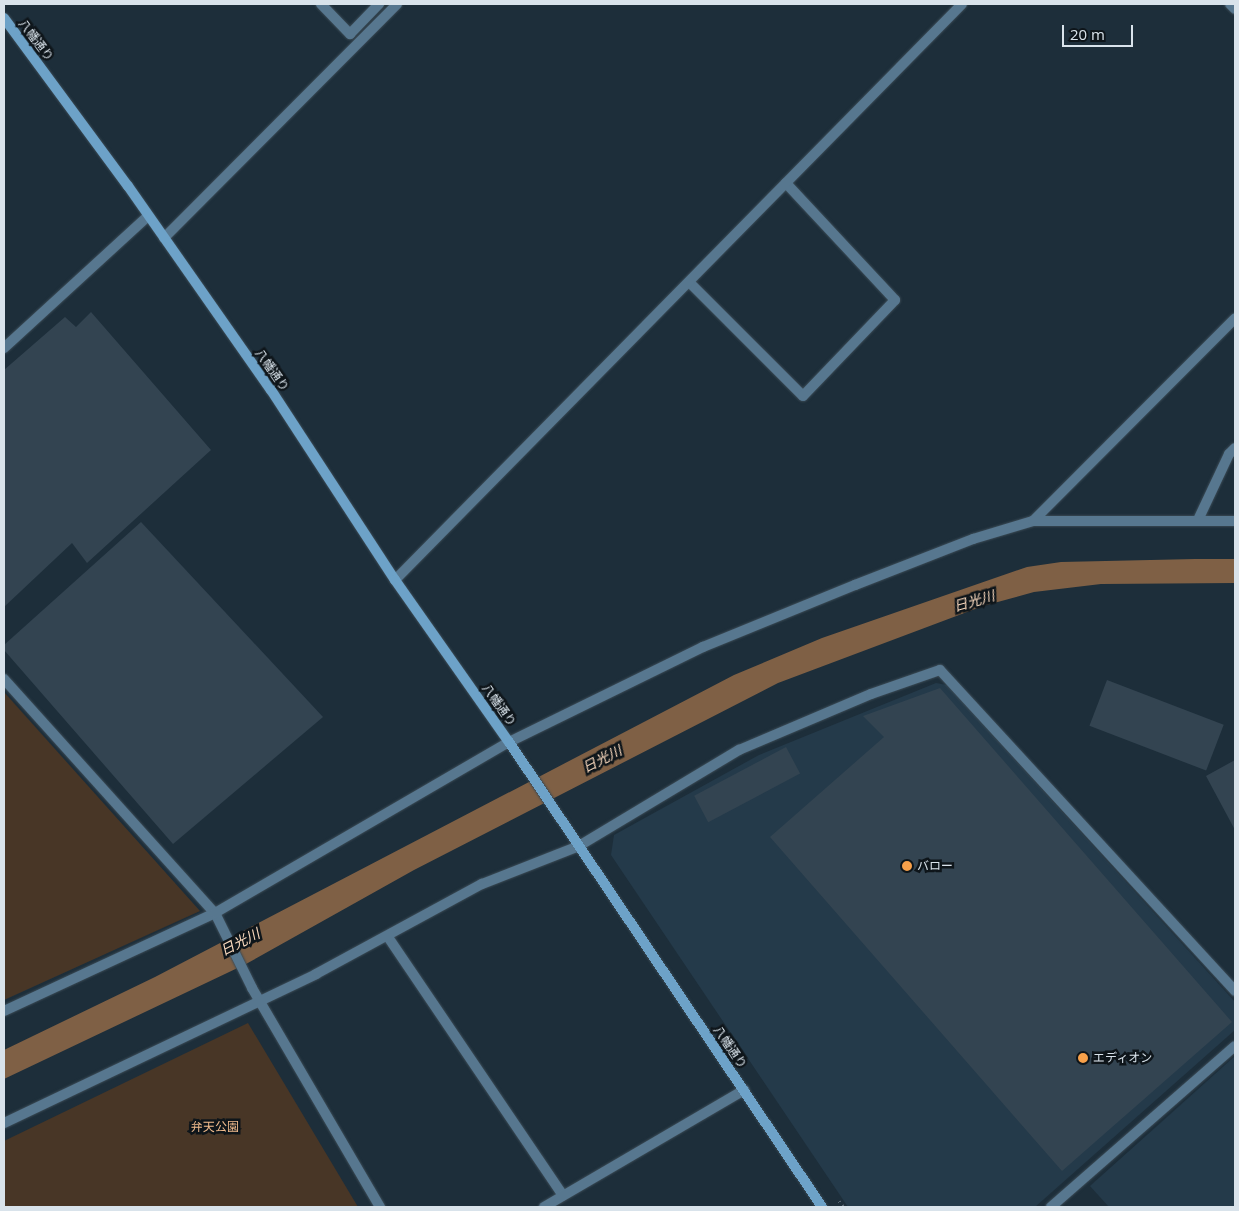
<!DOCTYPE html>
<html>
<head>
<meta charset="utf-8">
<style>
  body { margin:0 }
  #map { position:relative; width:1239px; height:1211px; overflow:hidden; background:#1d2e3a; font-family:"Open Sans","Noto Sans JP",sans-serif }
  div>[style] { position:absolute }
  .built>* { inset:0; background:#243a4a }
  .green>* { inset:0; background:#483626 }
  .water>* { inset:0; background:#7f6045 }
  .building>* { inset:0; background:#334451; transform-origin:0 0 }
  .path>* { height:3px; margin-top:-1.5px; transform-origin:0; background:repeating-linear-gradient(90deg,#5e6c77 0 1px,transparent 0 5px) }
  .roads { filter:drop-shadow(0 0 1px #3b4b56) drop-shadow(0 0 1px #3b4b56) }
  .street>* { height:10px; margin:-5px; padding:0 5px; transform-origin:5px; border-radius:5px; background:#57778f }
  .secondary>* { height:10px; margin:-5px; padding:0 5px; transform-origin:5px; border-radius:5px; background:#6da2c8 }
  .dots>* { width:14px; height:14px; translate:-50% -50%; box-sizing:border-box; border:2px solid #0e151a; border-radius:50% }
  span { translate:-50% -50%; white-space:nowrap; text-align:center; line-height:1.15; -webkit-text-stroke:5px #0e151a; paint-order:stroke }
  .street-label { font-size:12px; color:#d9e3eb }
  .poi-label { font-size:12px; color:#d9e3eb }
  .left { translate:0 -50%; text-align:left }
  .park-label { font-size:12px; color:#f1bc8d }
  .water-label { font-size:14px; color:#fddcc0; font-style:italic }
  .frame { position:absolute; inset:0; border:5px solid #d9e3eb; pointer-events:none }
  .scale { position:absolute; left:1062px; top:25px; width:71px; height:22px; box-sizing:border-box; border:2px solid #d9e3eb; border-top:0; padding-left:6px; font-size:15px; line-height:18px; white-space:nowrap; color:#d9e3eb; -webkit-text-stroke:4px #0e151a; paint-order:stroke }
</style>
</head>
<body>
<div id="map">
  <div class="built">
    <div style="clip-path:polygon(936px 683px,947px 685px,1235px 1002px,1235px 1030px,1035px 1207px,848px 1207px,611px 855px,614px 835px,759px 755px)"></div>
    <div style="clip-path:polygon(1235px 1056px,1235px 1207px,1109px 1207px,1090px 1186px)"></div>
  </div>
  <div class="green">
    <div style="clip-path:polygon(4px 692px,200px 911px,4px 1000px)"></div>
    <div style="clip-path:polygon(248px 1023px,358px 1207px,4px 1207px,4px 1141px)"></div>
  </div>
  <div class="water">
    <div style="clip-path:polygon(1195px 559px,1235px 559px,1235px 583px,1101px 584px,1034px 592px,983px 606px,778px 683px,414px 870px,246px 964px,4px 1079px,4px 1050px,155px 977px,734px 675px,822px 638px,1027px 567px,1061px 562px)"></div>
  </div>
  <div class="building">
    <div style="clip-path:polygon(91px 312px,211px 450px,87px 563px,72px 543px,4px 607px,4px 370px,65px 317px,76px 327px)"></div>
    <div style="clip-path:polygon(141px 522px,323px 717px,173px 844px,4px 650px,4px 645px)"></div>
    <div style="left:1107px;top:680px;width:125px;height:49px;rotate:21deg"></div>
    <div style="clip-path:polygon(940px 688px,1232px 1022px,1062px 1171px,770px 837px,884px 737px,863px 716px)"></div>
    <div style="left:786px;top:747px;width:30px;height:104px;rotate:62deg"></div>
    <div style="clip-path:polygon(1235px 760px,1235px 830px,1206px 776px)"></div>
  </div>
  <div class="path">
    <div style="left:839px;top:1201px;width:8px;rotate:50deg"></div>
  </div>
  <div class="roads">
    <div class="street">
      <div style="left:321px;top:4px;width:42px;rotate:46deg"></div>
      <div style="left:350px;top:34px;width:42px;rotate:-46deg"></div>
      <div style="left:1230px;top:4px;width:7px;rotate:45deg"></div>
      <div style="left:164px;top:238px;width:330px;rotate:-45.1deg"></div>
      <div style="left:689px;top:282px;width:161px;rotate:45deg"></div>
      <div style="left:803px;top:396px;width:133px;rotate:-46.2deg"></div>
      <div style="left:895px;top:300px;width:160px;rotate:-133deg"></div>
      <div style="left:4px;top:348px;width:195px;rotate:-42.5deg"></div>
      <div style="left:1198px;top:520px;width:73px;rotate:-64.8deg"></div>
      <div style="left:1229px;top:454px;width:8px;rotate:-45deg"></div>
      <div style="left:1033px;top:521px;width:286px;rotate:-45.1deg"></div>
      <div style="left:395px;top:580px;width:808px;rotate:-45.45deg"></div>
      <div style="left:4px;top:679px;width:315px;rotate:48deg"></div>
      <div style="left:215px;top:913px;width:84px;rotate:63.7deg"></div>
      <div style="left:252px;top:988px;width:254px;rotate:59.7deg"></div>
      <div style="left:388px;top:937px;width:312px;rotate:55.9deg"></div>
      <div style="left:4px;top:1011px;width:233px;rotate:-24.9deg"></div>
      <div style="left:215px;top:913px;width:340px;rotate:-30.2deg"></div>
      <div style="left:509px;top:742px;width:216px;rotate:-26.1deg"></div>
      <div style="left:703px;top:647px;width:164px;rotate:-22.2deg"></div>
      <div style="left:855px;top:585px;width:127px;rotate:-21.3deg"></div>
      <div style="left:973px;top:539px;width:63px;rotate:-16.7deg"></div>
      <div style="left:1033px;top:521px;width:202px"></div>
      <div style="left:4px;top:1123px;width:346px;rotate:-25.5deg"></div>
      <div style="left:316px;top:974px;width:189px;rotate:-28.5deg"></div>
      <div style="left:482px;top:884px;width:104px;rotate:-21.4deg"></div>
      <div style="left:579px;top:846px;width:187px;rotate:-31deg"></div>
      <div style="left:739px;top:750px;width:143px;rotate:-23deg"></div>
      <div style="left:871px;top:694px;width:73px;rotate:-19.2deg"></div>
      <div style="left:940px;top:670px;width:436px;rotate:47.4deg"></div>
      <div style="left:544px;top:1207px;width:232px;rotate:-30.3deg"></div>
      <div style="left:1051px;top:1207px;width:244px;rotate:-41.2deg"></div>
    </div>
    <div class="secondary">
      <div style="left:4px;top:18px;width:209px;rotate:53.6deg"></div>
      <div style="left:128px;top:186px;width:249px;rotate:55deg"></div>
      <div style="left:271px;top:390px;width:227px;rotate:56.9deg"></div>
      <div style="left:395px;top:580px;width:198px;rotate:54.9deg"></div>
      <div style="left:509px;top:742px;width:561px;rotate:56.05deg"></div>
    </div>
  </div>
  <div class="dots">
    <div style="left:907px;top:866px;background:#f8a14a"></div>
    <div style="left:1083px;top:1058px;background:#f8a14a"></div>
  </div>
  <div class="street-label">
    <span style="left:36px;top:40px;rotate:53deg">八幡通り</span>
    <span style="left:272px;top:370px;rotate:55deg">八幡通り</span>
    <span style="left:499px;top:705px;rotate:55deg">八幡通り</span>
    <span style="left:730px;top:1047px;rotate:56deg">八幡通り</span>
  </div>
  <div class="poi-label">
    <span class="left" style="left:917px;top:866px">バロー</span>
    <span class="left" style="left:1093px;top:1058px">エディオン</span>
  </div>
  <div class="park-label">
    <span style="left:215px;top:1127px">弁天公園</span>
  </div>
  <div class="water-label">
    <span style="left:974px;top:601px;rotate:-16deg">日光川</span>
    <span style="left:602px;top:759px;rotate:-27deg">日光川</span>
    <span style="left:240px;top:942px;rotate:-27deg">日光川</span>
  </div>
  <div class="frame"></div>
  <div class="scale">20 m</div>
</div>
</body>
</html>
